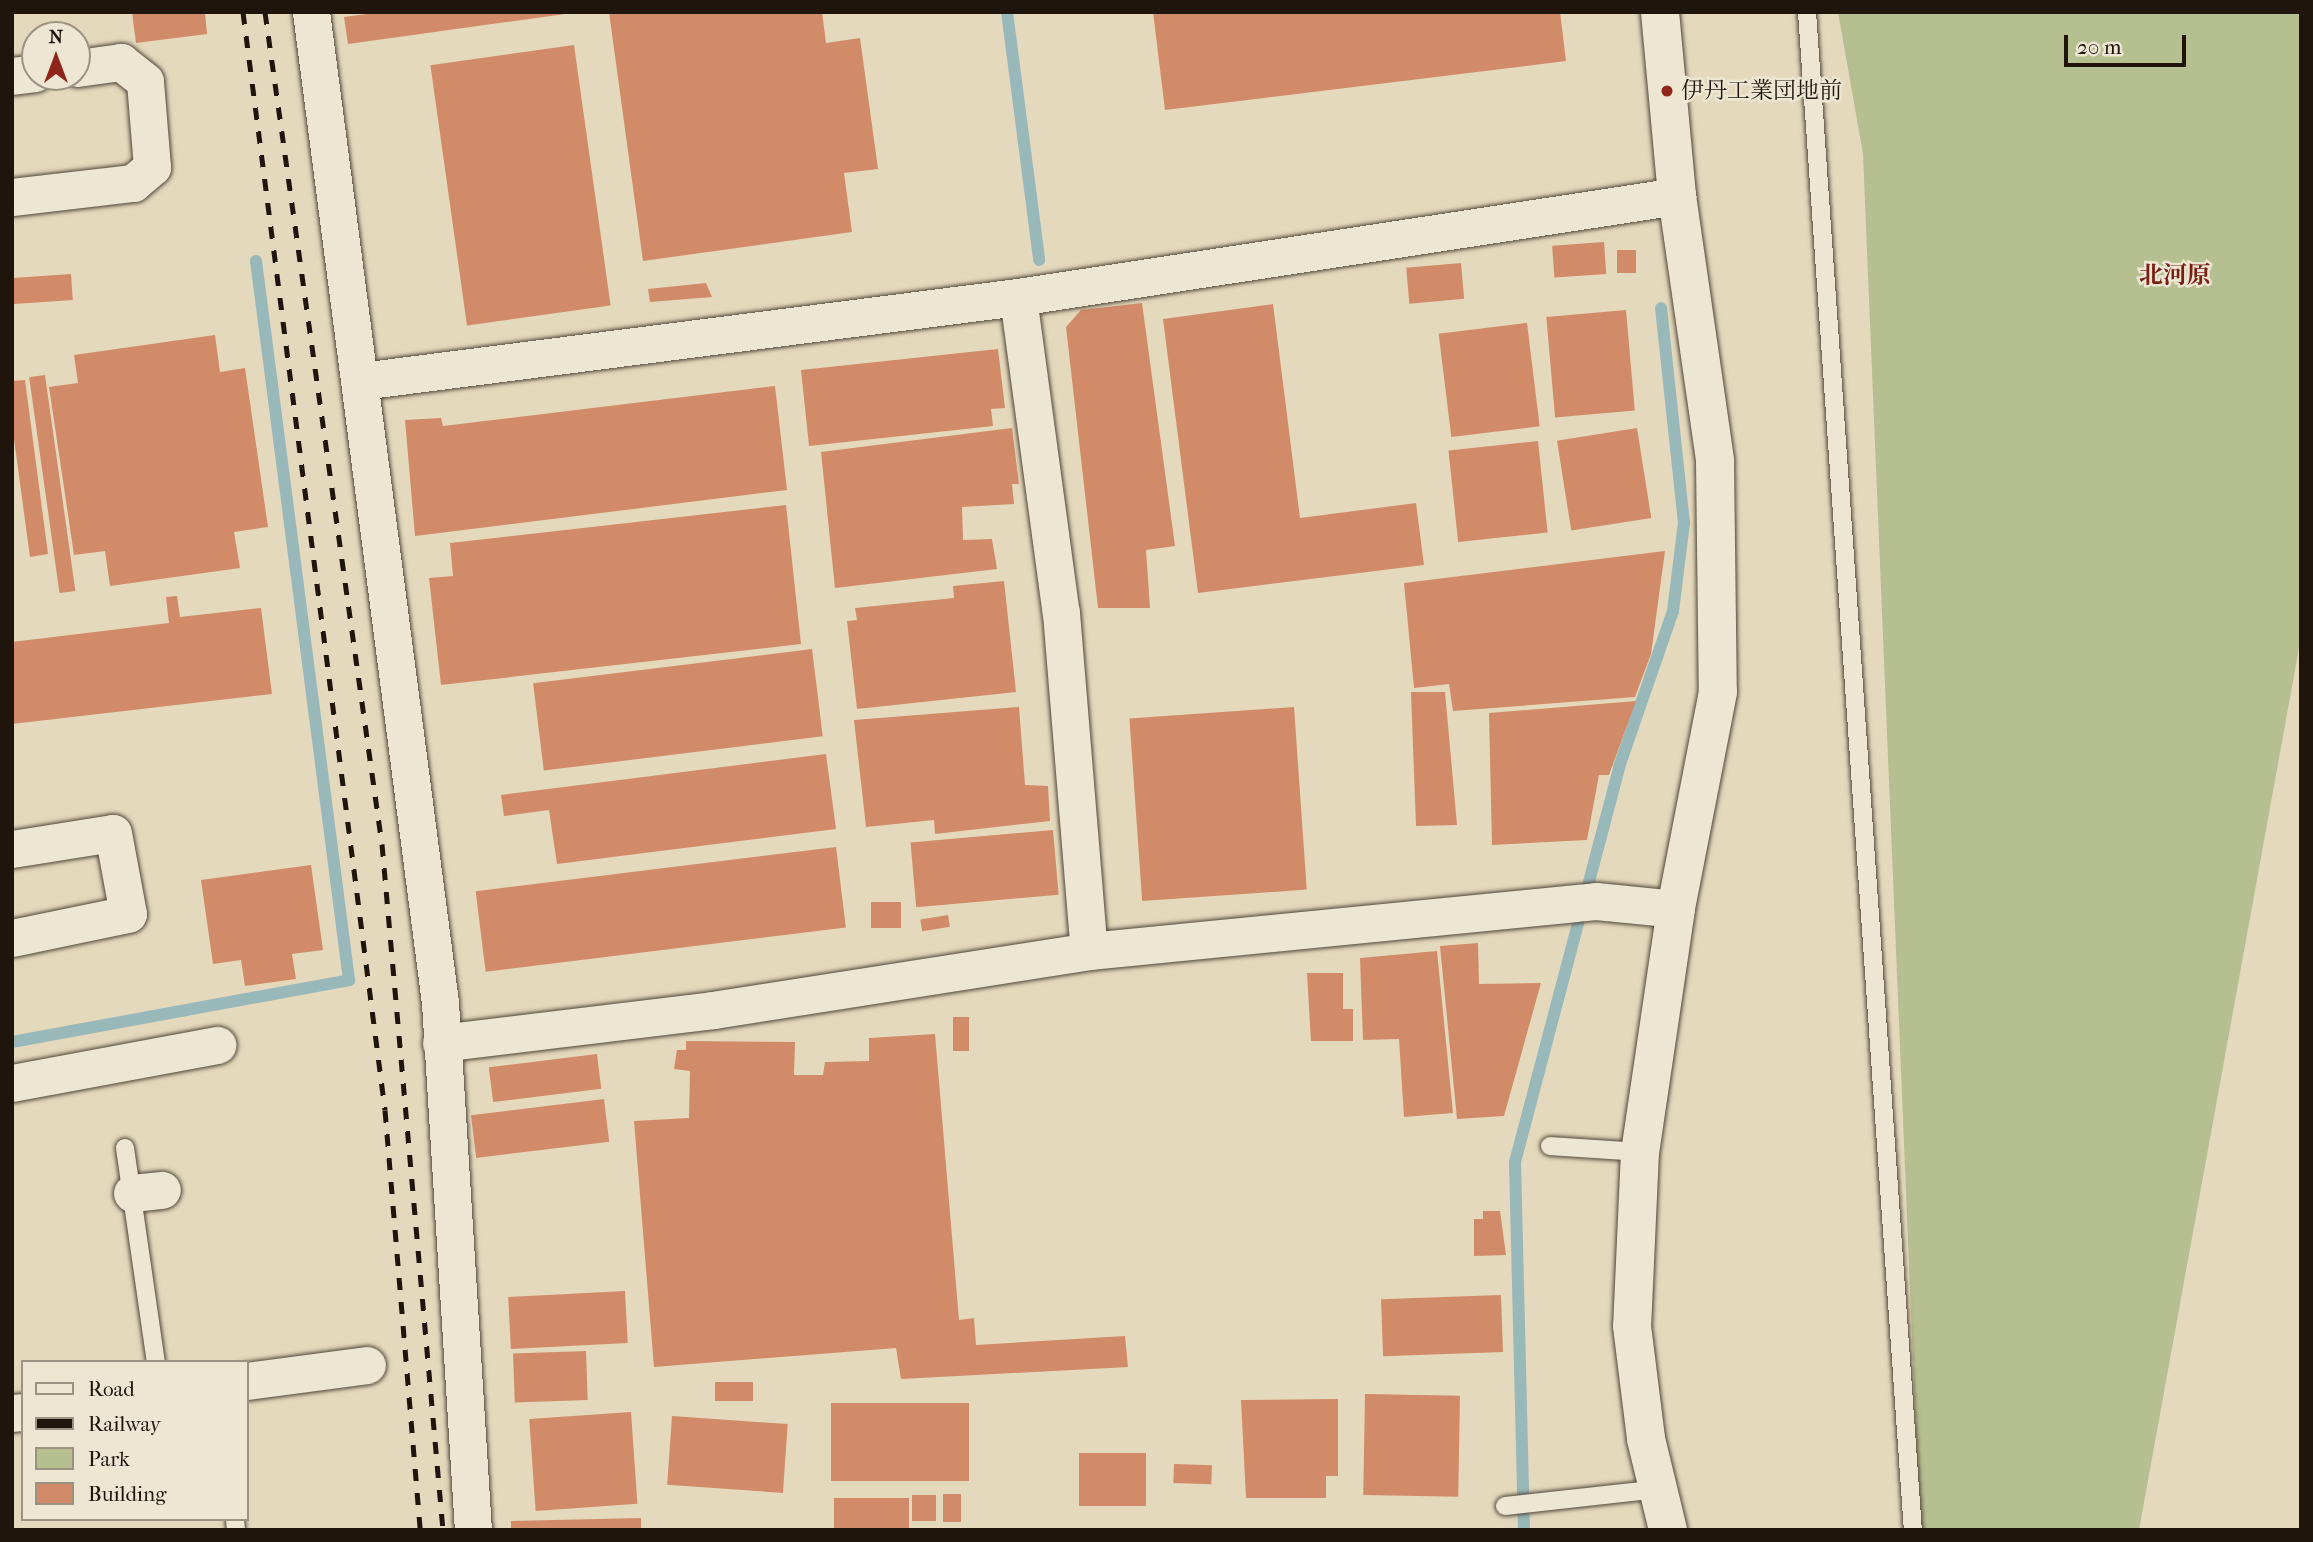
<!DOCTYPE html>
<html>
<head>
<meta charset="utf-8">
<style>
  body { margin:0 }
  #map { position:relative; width:2313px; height:1542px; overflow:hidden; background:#e4d9bc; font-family:"IM FELL French Canon","Noto Serif JP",serif }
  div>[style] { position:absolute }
  .green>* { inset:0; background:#b6bf8f }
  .stream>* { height:12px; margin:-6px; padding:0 6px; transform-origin:6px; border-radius:6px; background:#99b8ba }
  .building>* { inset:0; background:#d28b68; transform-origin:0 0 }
  .roads { filter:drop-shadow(0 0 2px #504639) drop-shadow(0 0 2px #504639) }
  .lane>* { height:18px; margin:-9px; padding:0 9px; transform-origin:9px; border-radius:9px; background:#ede6d3 }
  .street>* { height:37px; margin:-18.5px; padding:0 18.5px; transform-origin:18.5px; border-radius:18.5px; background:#ede6d3 }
  .secondary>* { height:38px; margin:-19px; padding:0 19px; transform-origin:19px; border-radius:19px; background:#ede6d3 }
  .rail>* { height:5px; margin-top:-2.5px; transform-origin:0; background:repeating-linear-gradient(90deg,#1f150d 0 12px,transparent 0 24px) }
  .dots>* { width:19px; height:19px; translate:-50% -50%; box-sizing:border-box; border:4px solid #ede6d3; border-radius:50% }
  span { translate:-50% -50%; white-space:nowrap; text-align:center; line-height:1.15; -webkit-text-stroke:5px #ede6d3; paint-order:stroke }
  .poi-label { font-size:23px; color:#1f150d }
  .left { translate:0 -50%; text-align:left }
  .neighbourhood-label { font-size:24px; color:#7a1f14; font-weight:700 }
  .frame { position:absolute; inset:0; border:14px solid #1f150d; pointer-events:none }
  .legend { position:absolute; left:21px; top:1360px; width:228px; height:161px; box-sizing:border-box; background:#ede6d3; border:2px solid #9b9284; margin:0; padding:9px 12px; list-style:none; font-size:21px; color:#1f150d }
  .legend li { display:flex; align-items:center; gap:14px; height:35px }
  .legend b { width:35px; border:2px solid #9b9284 }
  .north { position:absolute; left:21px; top:21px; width:70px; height:70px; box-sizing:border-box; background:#ede6d3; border:2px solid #9b9284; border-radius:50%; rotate:0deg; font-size:19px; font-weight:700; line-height:28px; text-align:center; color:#1f150d }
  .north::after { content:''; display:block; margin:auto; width:24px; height:32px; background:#8f2418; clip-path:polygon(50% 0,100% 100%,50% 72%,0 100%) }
  .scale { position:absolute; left:2064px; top:35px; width:122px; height:32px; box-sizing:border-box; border:4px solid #1f150d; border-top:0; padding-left:9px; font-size:21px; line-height:24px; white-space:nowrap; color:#1f150d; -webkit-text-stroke:5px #ede6d3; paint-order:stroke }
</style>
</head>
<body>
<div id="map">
  <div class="green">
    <div style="clip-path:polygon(1838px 12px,2301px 12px,2301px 637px,2139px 1530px,1920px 1530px,1863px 154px)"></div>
  </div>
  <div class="stream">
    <div style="left:1007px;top:12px;width:250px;rotate:82.6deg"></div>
    <div style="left:12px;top:1042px;width:343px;rotate:-10.4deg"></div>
    <div style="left:349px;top:980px;width:725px;rotate:-97.37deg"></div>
    <div style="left:1524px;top:1530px;width:368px;rotate:-91.4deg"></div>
    <div style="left:1515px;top:1162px;width:408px;rotate:-75.2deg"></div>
    <div style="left:1619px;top:767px;width:165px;rotate:-70.9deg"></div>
    <div style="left:1673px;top:611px;width:89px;rotate:-82.9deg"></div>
    <div style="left:1684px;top:523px;width:216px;rotate:-96.1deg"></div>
  </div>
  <div class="building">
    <div style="clip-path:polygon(132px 12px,205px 12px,207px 34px,136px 43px)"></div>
    <div style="clip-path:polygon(381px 12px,565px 12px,565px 14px,348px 44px,344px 17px)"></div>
    <div style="clip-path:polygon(609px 12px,822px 12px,826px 43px,860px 38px,878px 169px,844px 173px,852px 232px,643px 261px)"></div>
    <div style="clip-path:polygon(1153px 12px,1560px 12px,1566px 61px,1165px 110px)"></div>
    <div style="left:574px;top:45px;width:263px;height:145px;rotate:82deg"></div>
    <div style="left:1604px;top:242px;width:32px;height:52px;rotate:86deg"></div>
    <div style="left:1617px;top:250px;width:19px;height:23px"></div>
    <div style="left:1461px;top:263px;width:36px;height:55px;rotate:85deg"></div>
    <div style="left:71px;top:274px;width:26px;height:59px;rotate:86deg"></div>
    <div style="clip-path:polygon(706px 283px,712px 297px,650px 302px,648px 289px)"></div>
    <div style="clip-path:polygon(1142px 303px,1175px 546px,1146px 550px,1150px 608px,1098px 608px,1066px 327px,1081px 310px)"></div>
    <div style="clip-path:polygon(1273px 304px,1300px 518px,1416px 503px,1424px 565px,1198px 593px,1163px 319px)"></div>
    <div style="left:1626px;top:310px;width:101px;height:80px;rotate:85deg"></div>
    <div style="left:1527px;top:323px;width:104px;height:89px;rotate:83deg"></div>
    <div style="clip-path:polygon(215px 335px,220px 372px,245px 368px,268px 527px,234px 532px,240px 568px,110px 586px,105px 551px,74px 555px,49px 387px,78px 383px,74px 355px)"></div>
    <div style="clip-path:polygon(998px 349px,1005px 408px,991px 409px,993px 426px,809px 446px,801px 370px)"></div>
    <div style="left:45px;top:375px;width:218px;height:16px;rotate:82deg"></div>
    <div style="clip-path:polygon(25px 380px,48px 554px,30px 557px,12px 424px,12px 381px)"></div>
    <div style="clip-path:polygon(775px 386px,787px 490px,415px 536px,405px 420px,441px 418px,443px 426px)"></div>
    <div style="clip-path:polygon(1012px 428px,1019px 484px,1012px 484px,1014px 504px,962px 507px,963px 540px,992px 539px,997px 569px,835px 588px,821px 452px)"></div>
    <div style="left:1637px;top:428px;width:91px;height:81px;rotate:81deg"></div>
    <div style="left:1538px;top:441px;width:92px;height:90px;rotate:84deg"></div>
    <div style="clip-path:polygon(786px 505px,801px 644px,441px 685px,429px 578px,453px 576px,450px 543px)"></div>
    <div style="clip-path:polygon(1665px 551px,1651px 654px,1635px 697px,1453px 711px,1449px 684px,1414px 688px,1404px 583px)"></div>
    <div style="clip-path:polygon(1004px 581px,1016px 692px,857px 709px,847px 621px,857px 620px,855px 608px,954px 598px,953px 586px)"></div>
    <div style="clip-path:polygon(177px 596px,180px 617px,261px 608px,272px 694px,12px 724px,12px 642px,169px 623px,166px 597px)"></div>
    <div style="left:812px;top:649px;width:88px;height:281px;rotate:83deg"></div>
    <div style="clip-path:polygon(1411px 692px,1445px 692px,1457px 825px,1416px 826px)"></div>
    <div style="clip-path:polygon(1636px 701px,1609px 775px,1599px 775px,1587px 840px,1492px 845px,1489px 713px)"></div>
    <div style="clip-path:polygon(1019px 707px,1025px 785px,1048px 786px,1050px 821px,935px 834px,934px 820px,866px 827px,854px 720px)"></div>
    <div style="left:1294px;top:707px;width:183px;height:165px;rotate:86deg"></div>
    <div style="clip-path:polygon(826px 754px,836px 829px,557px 864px,549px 810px,504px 816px,501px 795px)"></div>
    <div style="left:1053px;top:830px;width:65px;height:143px;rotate:85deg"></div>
    <div style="left:836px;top:847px;width:81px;height:363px;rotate:83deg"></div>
    <div style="clip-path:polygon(311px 865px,323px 950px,292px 954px,296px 979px,245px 986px,241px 960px,213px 964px,201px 880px)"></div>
    <div style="left:871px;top:902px;width:30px;height:26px"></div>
    <div style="left:948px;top:915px;width:12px;height:28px;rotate:81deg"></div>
    <div style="clip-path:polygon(1478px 943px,1479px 984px,1541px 983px,1504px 1116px,1457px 1119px,1440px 946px)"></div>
    <div style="clip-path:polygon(1437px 951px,1453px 1113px,1404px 1117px,1399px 1039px,1363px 1040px,1360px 958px)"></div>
    <div style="clip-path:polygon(1307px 973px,1343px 973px,1343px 1009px,1353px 1009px,1353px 1041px,1311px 1041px)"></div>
    <div style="left:953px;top:1017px;width:16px;height:34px"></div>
    <div style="clip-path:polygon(935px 1034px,959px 1320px,974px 1318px,976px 1345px,1125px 1336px,1128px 1367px,901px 1379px,896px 1348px,654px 1367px,634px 1121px,689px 1118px,690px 1071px,674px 1069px,677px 1050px,686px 1050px,686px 1041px,795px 1042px,794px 1075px,823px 1075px,825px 1062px,869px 1061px,869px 1038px)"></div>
    <div style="left:597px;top:1054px;width:35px;height:109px;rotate:83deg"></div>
    <div style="left:604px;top:1099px;width:43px;height:134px;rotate:83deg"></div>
    <div style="clip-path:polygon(1483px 1211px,1500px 1211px,1506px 1255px,1474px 1256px,1474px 1219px,1483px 1219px)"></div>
    <div style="left:625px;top:1291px;width:52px;height:117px;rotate:87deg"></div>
    <div style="left:1501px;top:1295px;width:57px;height:120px;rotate:88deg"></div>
    <div style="left:586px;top:1351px;width:49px;height:73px;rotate:88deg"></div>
    <div style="left:753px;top:1382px;width:19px;height:38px;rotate:90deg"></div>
    <div style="left:1365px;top:1394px;width:95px;height:101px;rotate:1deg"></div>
    <div style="clip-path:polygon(1338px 1399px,1338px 1476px,1326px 1476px,1326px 1498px,1246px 1498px,1241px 1400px)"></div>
    <div style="left:969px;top:1403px;width:78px;height:138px;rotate:90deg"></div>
    <div style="left:631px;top:1412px;width:92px;height:102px;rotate:86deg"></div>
    <div style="left:672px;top:1416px;width:116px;height:69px;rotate:4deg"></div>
    <div style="left:1079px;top:1453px;width:67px;height:53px"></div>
    <div style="left:1174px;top:1464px;width:38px;height:19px;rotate:2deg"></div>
    <div style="left:943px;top:1494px;width:18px;height:28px"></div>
    <div style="left:912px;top:1495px;width:24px;height:26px"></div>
    <div style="left:909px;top:1498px;width:32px;height:75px;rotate:90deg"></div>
    <div style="clip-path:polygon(641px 1518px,641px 1530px,511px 1530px,511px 1521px)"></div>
  </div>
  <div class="roads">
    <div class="lane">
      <div style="left:1807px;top:12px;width:1522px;rotate:86.01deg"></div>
      <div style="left:1550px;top:1146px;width:90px;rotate:3.8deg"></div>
      <div style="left:125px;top:1148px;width:216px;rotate:81.8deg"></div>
      <div style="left:1505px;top:1506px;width:154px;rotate:-6.3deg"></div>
      <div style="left:235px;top:1519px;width:11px;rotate:85deg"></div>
    </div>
    <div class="street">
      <div style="left:311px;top:12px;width:999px;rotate:82.58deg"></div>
      <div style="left:440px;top:1003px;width:528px;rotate:86.42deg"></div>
      <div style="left:12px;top:76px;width:23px;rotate:-7deg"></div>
      <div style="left:12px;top:197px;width:122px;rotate:-6.6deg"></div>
      <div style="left:133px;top:183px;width:25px;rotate:-40deg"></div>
      <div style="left:152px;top:167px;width:86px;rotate:-94.7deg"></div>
      <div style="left:145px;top:81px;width:31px;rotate:-142deg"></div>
      <div style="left:121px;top:62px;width:44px;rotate:172.2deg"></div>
      <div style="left:1018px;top:297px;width:319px;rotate:82.3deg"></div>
      <div style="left:1061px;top:613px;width:339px;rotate:85.3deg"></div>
      <div style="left:361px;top:381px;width:662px;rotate:-7.29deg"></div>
      <div style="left:1018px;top:297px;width:667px;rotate:-8.71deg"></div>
      <div style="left:12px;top:849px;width:102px;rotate:-9deg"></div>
      <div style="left:113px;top:833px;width:82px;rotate:79.5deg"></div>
      <div style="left:128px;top:914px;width:118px;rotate:168.3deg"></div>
      <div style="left:441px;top:1043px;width:274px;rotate:-6.9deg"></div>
      <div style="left:713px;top:1010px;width:381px;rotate:-8.9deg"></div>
      <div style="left:1089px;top:951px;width:509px;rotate:-5.63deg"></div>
      <div style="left:1596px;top:901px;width:80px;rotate:5.7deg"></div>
      <div style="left:12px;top:1083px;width:209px;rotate:-10.5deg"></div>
      <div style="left:132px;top:1193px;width:30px;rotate:-6deg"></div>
      <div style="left:247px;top:1381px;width:121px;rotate:-7.6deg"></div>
      <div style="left:12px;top:1413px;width:11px;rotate:-5deg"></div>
    </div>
    <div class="secondary">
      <div style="left:1660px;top:12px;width:185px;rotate:84.7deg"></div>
      <div style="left:1677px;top:196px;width:268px;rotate:81.8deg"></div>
      <div style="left:1715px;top:461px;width:231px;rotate:89.3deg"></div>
      <div style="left:1718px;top:692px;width:221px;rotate:101deg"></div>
      <div style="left:1676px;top:909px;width:246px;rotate:98.4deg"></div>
      <div style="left:1640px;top:1152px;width:174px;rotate:92.6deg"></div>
      <div style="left:1632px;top:1326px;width:114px;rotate:82.9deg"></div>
      <div style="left:1646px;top:1439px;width:94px;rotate:76.4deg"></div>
    </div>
  </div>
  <div class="rail">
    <div style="left:243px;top:12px;width:1107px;rotate:82.63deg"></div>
    <div style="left:385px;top:1110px;width:421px;rotate:85.2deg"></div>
    <div style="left:265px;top:12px;width:840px;rotate:82deg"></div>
    <div style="left:382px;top:844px;width:689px;rotate:84.92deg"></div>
  </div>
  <div class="dots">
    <div style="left:1667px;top:91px;background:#8f2418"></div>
  </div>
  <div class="poi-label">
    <span class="left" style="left:1681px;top:91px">伊丹工業団地前</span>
  </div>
  <div class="neighbourhood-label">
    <span style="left:2175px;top:276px">北河原</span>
  </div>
  <div class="frame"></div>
  <ul class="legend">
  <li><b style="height:9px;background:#ede6d3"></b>Road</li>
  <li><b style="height:9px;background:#1f150d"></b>Railway</li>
  <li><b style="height:19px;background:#b6bf8f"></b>Park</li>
  <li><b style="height:19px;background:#d28b68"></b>Building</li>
  </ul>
  <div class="north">N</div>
  <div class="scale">20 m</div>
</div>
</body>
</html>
